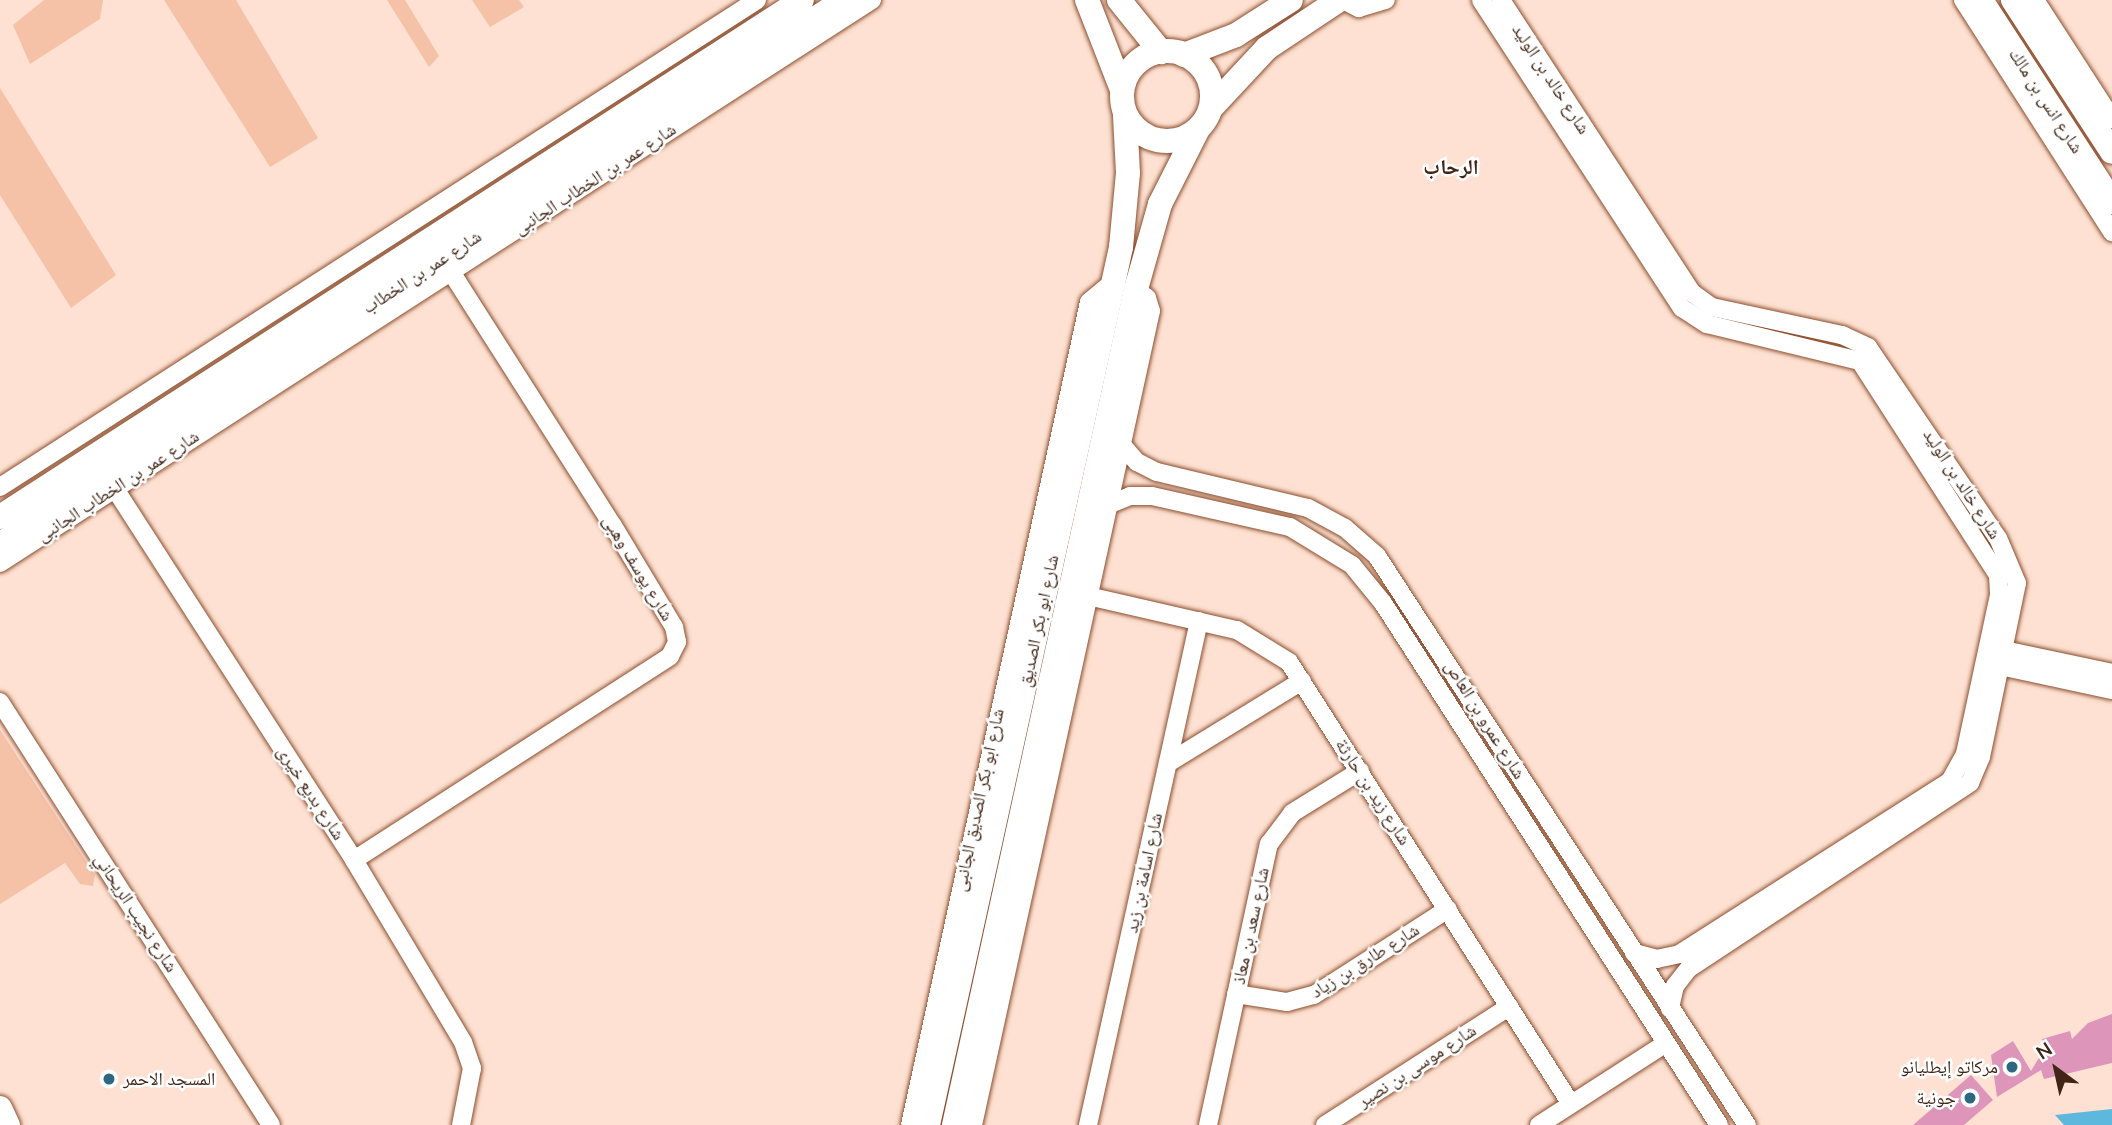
<!DOCTYPE html>
<html>
<head>
<meta charset="utf-8">
<style>
  body { margin:0 }
  #map { position:relative; width:2112px; height:1125px; overflow:hidden; background:#fee1d2; font-family:"Nunito Sans","Noto Naskh Arabic",sans-serif }
  div>[style] { position:absolute }
  .green>* { inset:0; background:#f5c1a7 }
  .water>* { inset:0; background:#5eb7dd }
  .building>* { inset:0; background:#dd96ba }
  .roads { filter:drop-shadow(0 0 2px #8b4d2c) drop-shadow(0 0 2px #8b4d2c) }
  .street>* { height:18px; margin:-9px; padding:0 9px; transform-origin:9px; border-radius:9px; background:#fff }
  .secondary>* { height:24px; margin:-12px; padding:0 12px; transform-origin:12px; border-radius:12px; background:#fff }
  .secondary>.ring { margin:-12px; padding:0; box-sizing:content-box; background:none; border:24px solid #fff; border-radius:50% }
  .dots>* { width:19px; height:19px; translate:-50% -50%; box-sizing:border-box; border:4px solid #fff; border-radius:50% }
  span { translate:-50% -50%; white-space:nowrap; text-align:center; line-height:1.15; -webkit-text-stroke:5px #fff; paint-order:stroke }
  .street-label { font-size:18px; color:#402516 }
  .poi-label { font-size:18px; color:#402516 }
  .right { translate:-100% -50%; text-align:right }
  .left { translate:0 -50%; text-align:left }
  .quarter-label { font-size:21px; color:#402516; font-weight:700 }
  .north { position:absolute; left:2021px; top:1034px; width:70px; height:70px; -webkit-text-stroke:5px #fff; paint-order:stroke; rotate:327deg; font-size:19px; font-weight:700; line-height:28px; text-align:center; color:#402516 }
  .north::after { content:''; display:block; margin:auto; width:24px; height:32px; background:#402516; clip-path:polygon(50% 0,100% 100%,50% 72%,0 100%) }
</style>
</head>
<body>
<div id="map">
  <div class="green">
    <div style="clip-path:polygon(44px 0,103px 0,100px 19px,30px 64px,13px 25px)"></div>
    <div style="clip-path:polygon(164px 0,236px 0,318px 138px,270px 167px)"></div>
    <div style="clip-path:polygon(387px 0,405px 0,439px 56px,429px 67px)"></div>
    <div style="clip-path:polygon(472px 0,519px 0,524px 7px,490px 27px)"></div>
    <div style="clip-path:polygon(0 88px,116px 275px,71px 308px,0 195px)"></div>
    <div style="clip-path:polygon(0 730px,95px 875px,93px 886px,80px 884px,65px 863px,0 904px)"></div>
  </div>
  <div class="water">
    <div style="clip-path:polygon(2112px 1109px,2112px 1125px,2064px 1125px,2055px 1115px)"></div>
  </div>
  <div class="building">
    <div style="clip-path:polygon(2112px 1014px,2112px 1063px,2044px 1079px,2041px 1070px,1997px 1097px,1991px 1055px,2013px 1041px,2031px 1071px,2045px 1048px,2042px 1039px,2070px 1031px,2072px 1039px,2088px 1023px)"></div>
    <div style="clip-path:polygon(1971px 1075px,1993px 1100px,1964px 1125px,1913px 1125px)"></div>
  </div>
  <div class="roads">
    <div class="street">
      <div style="left:1343px;top:0;width:18px;rotate:27deg"></div>
      <div style="left:1359px;top:8px;width:28px;rotate:-17deg"></div>
      <div style="left:1481px;top:0;width:368px;rotate:56.9deg"></div>
      <div style="left:1682px;top:308px;width:30px;rotate:33deg"></div>
      <div style="left:1707px;top:324px;width:157px;rotate:13.6deg"></div>
      <div style="left:1860px;top:361px;width:255px;rotate:57.2deg"></div>
      <div style="left:1998px;top:575px;width:20px;rotate:87deg"></div>
      <div style="left:1999px;top:595px;width:163px;rotate:102.1deg"></div>
      <div style="left:1965px;top:754px;width:31px;rotate:119deg"></div>
      <div style="left:1950px;top:781px;width:321px;rotate:147.4deg"></div>
      <div style="left:1680px;top:954px;width:24px;rotate:168deg"></div>
      <div style="left:1657px;top:959px;width:24px;rotate:-165deg"></div>
      <div style="left:1501px;top:0;width:348px;rotate:56.9deg"></div>
      <div style="left:1691px;top:292px;width:26px;rotate:36deg"></div>
      <div style="left:1712px;top:307px;width:133px;rotate:12.2deg"></div>
      <div style="left:1842px;top:335px;width:29px;rotate:25deg"></div>
      <div style="left:1868px;top:347px;width:231px;rotate:55.8deg"></div>
      <div style="left:1998px;top:538px;width:49px;rotate:67.1deg"></div>
      <div style="left:2017px;top:583px;width:178px;rotate:101.7deg"></div>
      <div style="left:1981px;top:757px;width:28px;rotate:113deg"></div>
      <div style="left:1970px;top:783px;width:336px;rotate:146.6deg"></div>
      <div style="left:1689px;top:968px;width:23px;rotate:128deg"></div>
      <div style="left:1675px;top:986px;width:23px;rotate:103deg"></div>
      <div style="left:1963px;top:0;width:276px;rotate:57.3deg"></div>
      <div style="left:2035px;top:0;width:142px;rotate:57.1deg"></div>
      <div style="left:1122px;top:445px;width:23px;rotate:49deg"></div>
      <div style="left:1137px;top:462px;width:22px;rotate:27deg"></div>
      <div style="left:1157px;top:472px;width:155px;rotate:13.4deg"></div>
      <div style="left:1308px;top:508px;width:42px;rotate:28.4deg"></div>
      <div style="left:1345px;top:528px;width:43px;rotate:41.2deg"></div>
      <div style="left:1377px;top:556px;width:679px;rotate:56.97deg"></div>
      <div style="left:108px;top:478px;width:454px;rotate:57.2deg"></div>
      <div style="left:354px;top:860px;width:212px;rotate:59.1deg"></div>
      <div style="left:463px;top:1042px;width:28px;rotate:71deg"></div>
      <div style="left:472px;top:1068px;width:58px;rotate:100.9deg"></div>
      <div style="left:0;top:487px;width:900px;rotate:-32.75deg"></div>
      <div style="left:1108px;top:505px;width:24px;rotate:-22deg"></div>
      <div style="left:1130px;top:496px;width:22px"></div>
      <div style="left:1152px;top:496px;width:141px;rotate:12.7deg"></div>
      <div style="left:1290px;top:527px;width:73px;rotate:31.5deg"></div>
      <div style="left:1352px;top:565px;width:49px;rotate:50.8deg"></div>
      <div style="left:1383px;top:603px;width:621px;rotate:57.23deg"></div>
      <div style="left:0;top:563px;width:1038px;rotate:-32.85deg"></div>
      <div style="left:1088px;top:596px;width:153px;rotate:12.9deg"></div>
      <div style="left:1237px;top:630px;width:61px;rotate:31.6deg"></div>
      <div style="left:1289px;top:662px;width:524px;rotate:57.46deg"></div>
      <div style="left:2004px;top:650px;width:110px;rotate:12deg"></div>
      <div style="left:2000px;top:666px;width:115px;rotate:12.1deg"></div>
      <div style="left:0;top:702px;width:502px;rotate:57.35deg"></div>
      <div style="left:1168px;top:763px;width:157px;rotate:-31.5deg"></div>
      <div style="left:354px;top:860px;width:376px;rotate:-32.8deg"></div>
      <div style="left:670px;top:656px;width:16px;rotate:-63deg"></div>
      <div style="left:677px;top:642px;width:15px;rotate:-101deg"></div>
      <div style="left:674px;top:627px;width:118px;rotate:-121.1deg"></div>
      <div style="left:613px;top:526px;width:301px;rotate:-122.5deg"></div>
      <div style="left:1236px;top:994px;width:52px;rotate:8.9deg"></div>
      <div style="left:1287px;top:1002px;width:28px;rotate:-15deg"></div>
      <div style="left:1314px;top:995px;width:159px;rotate:-32.7deg"></div>
      <div style="left:910px;top:1125px;width:842px;rotate:-77.73deg"></div>
      <div style="left:1089px;top:302px;width:31px;rotate:-40deg"></div>
      <div style="left:973px;top:1125px;width:833px;rotate:-77.67deg"></div>
      <div style="left:1151px;top:311px;width:14px;rotate:-107deg"></div>
      <div style="left:1147px;top:298px;width:14px;rotate:-141deg"></div>
      <div style="left:1088px;top:1125px;width:516px;rotate:-77.58deg"></div>
      <div style="left:1208px;top:1125px;width:288px;rotate:-77.8deg"></div>
      <div style="left:1269px;top:844px;width:39px;rotate:-53deg"></div>
      <div style="left:1292px;top:813px;width:80px;rotate:-31.7deg"></div>
      <div style="left:1325px;top:1125px;width:219px;rotate:-32.7deg"></div>
      <div style="left:1539px;top:1125px;width:151px;rotate:-32.8deg"></div>
    </div>
    <div class="secondary">
      <div style="left:1087px;top:0;width:97px;rotate:68.7deg"></div>
      <div style="left:1119px;top:0;width:67px;rotate:51.1deg"></div>
      <div style="left:1981px;top:0;width:241px;rotate:57deg"></div>
      <div style="left:2013px;top:0;width:181px;rotate:56.9deg"></div>
      <div class="ring" style="left:1122px;top:51px;width:66px;height:66px"></div>
      <div style="left:1184px;top:55px;width:56px;rotate:-21deg"></div>
      <div style="left:1236px;top:35px;width:65px;rotate:-32.5deg"></div>
      <div style="left:1211px;top:108px;width:82px;rotate:-47deg"></div>
      <div style="left:1267px;top:48px;width:87px;rotate:-33.7deg"></div>
      <div style="left:0;top:517px;width:954px;rotate:-32.81deg"></div>
      <div style="left:0;top:544px;width:1004px;rotate:-32.8deg"></div>
      <div style="left:0;top:1108px;width:19px;rotate:65deg"></div>
      <div style="left:928px;top:1125px;width:899px;rotate:-77.6deg"></div>
      <div style="left:1121px;top:247px;width:74px;rotate:-84.6deg"></div>
      <div style="left:1128px;top:173px;width:58px;rotate:-93deg"></div>
      <div style="left:954px;top:1125px;width:856px;rotate:-77.72deg"></div>
      <div style="left:1136px;top:289px;width:88px;rotate:-74.2deg"></div>
      <div style="left:1160px;top:204px;width:84px;rotate:-63.1deg"></div>
    </div>
  </div>
  <div class="dots">
    <div style="left:2012px;top:1067px;background:#2d6880"></div>
    <div style="left:109px;top:1079px;background:#2d6880"></div>
    <div style="left:1970px;top:1098px;background:#2d6880"></div>
  </div>
  <div class="street-label">
    <span style="left:1551px;top:79px;rotate:57deg">شارع خالد بن الوليد</span>
    <span style="left:2046px;top:101px;rotate:57deg">شارع انس بن مالك</span>
    <span style="left:595px;top:179px;rotate:-33deg">شارع عمر بن الخطاب الجانبى</span>
    <span style="left:422px;top:272px;rotate:-33deg">شارع عمر بن الخطاب</span>
    <span style="left:1962px;top:484px;rotate:57deg">شارع خالد بن الوليد</span>
    <span style="left:118px;top:486px;rotate:-33deg">شارع عمر بن الخطاب الجانبى</span>
    <span style="left:638px;top:568px;rotate:59deg">شارع يوسف وهبى</span>
    <span style="left:1039px;top:621px;rotate:-78deg">شارع ابو بكر الصديق</span>
    <span style="left:1485px;top:720px;rotate:58deg">شارع عمرو بن العاص</span>
    <span style="left:1373px;top:792px;rotate:57deg">شارع زيد بن حارثة</span>
    <span style="left:311px;top:793px;rotate:57deg">شارع بديع خيرى</span>
    <span style="left:979px;top:800px;rotate:-78deg">شارع ابو بكر الصديق الجانبى</span>
    <span style="left:1144px;top:873px;rotate:-78deg">شارع اسامة بن زيد</span>
    <span style="left:136px;top:913px;rotate:57deg">شارع نجيب الريحاني</span>
    <span style="left:1251px;top:926px;rotate:-78deg">شارع سعد بن معاذ</span>
    <span style="left:1365px;top:961px;rotate:-32deg">شارع طارق بن زياد</span>
    <span style="left:1417px;top:1066px;rotate:-33deg">شارع موسى بن نصير</span>
  </div>
  <div class="poi-label">
    <span class="right" style="left:1998px;top:1067px">مركاتو إيطليانو</span>
    <span class="left" style="left:123px;top:1079px">المسجد الاحمر</span>
    <span class="right" style="left:1956px;top:1098px">جونية</span>
  </div>
  <div class="quarter-label">
    <span style="left:1451px;top:167px">الرحاب</span>
  </div>
  <div class="north">N</div>
</div>
</body>
</html>
